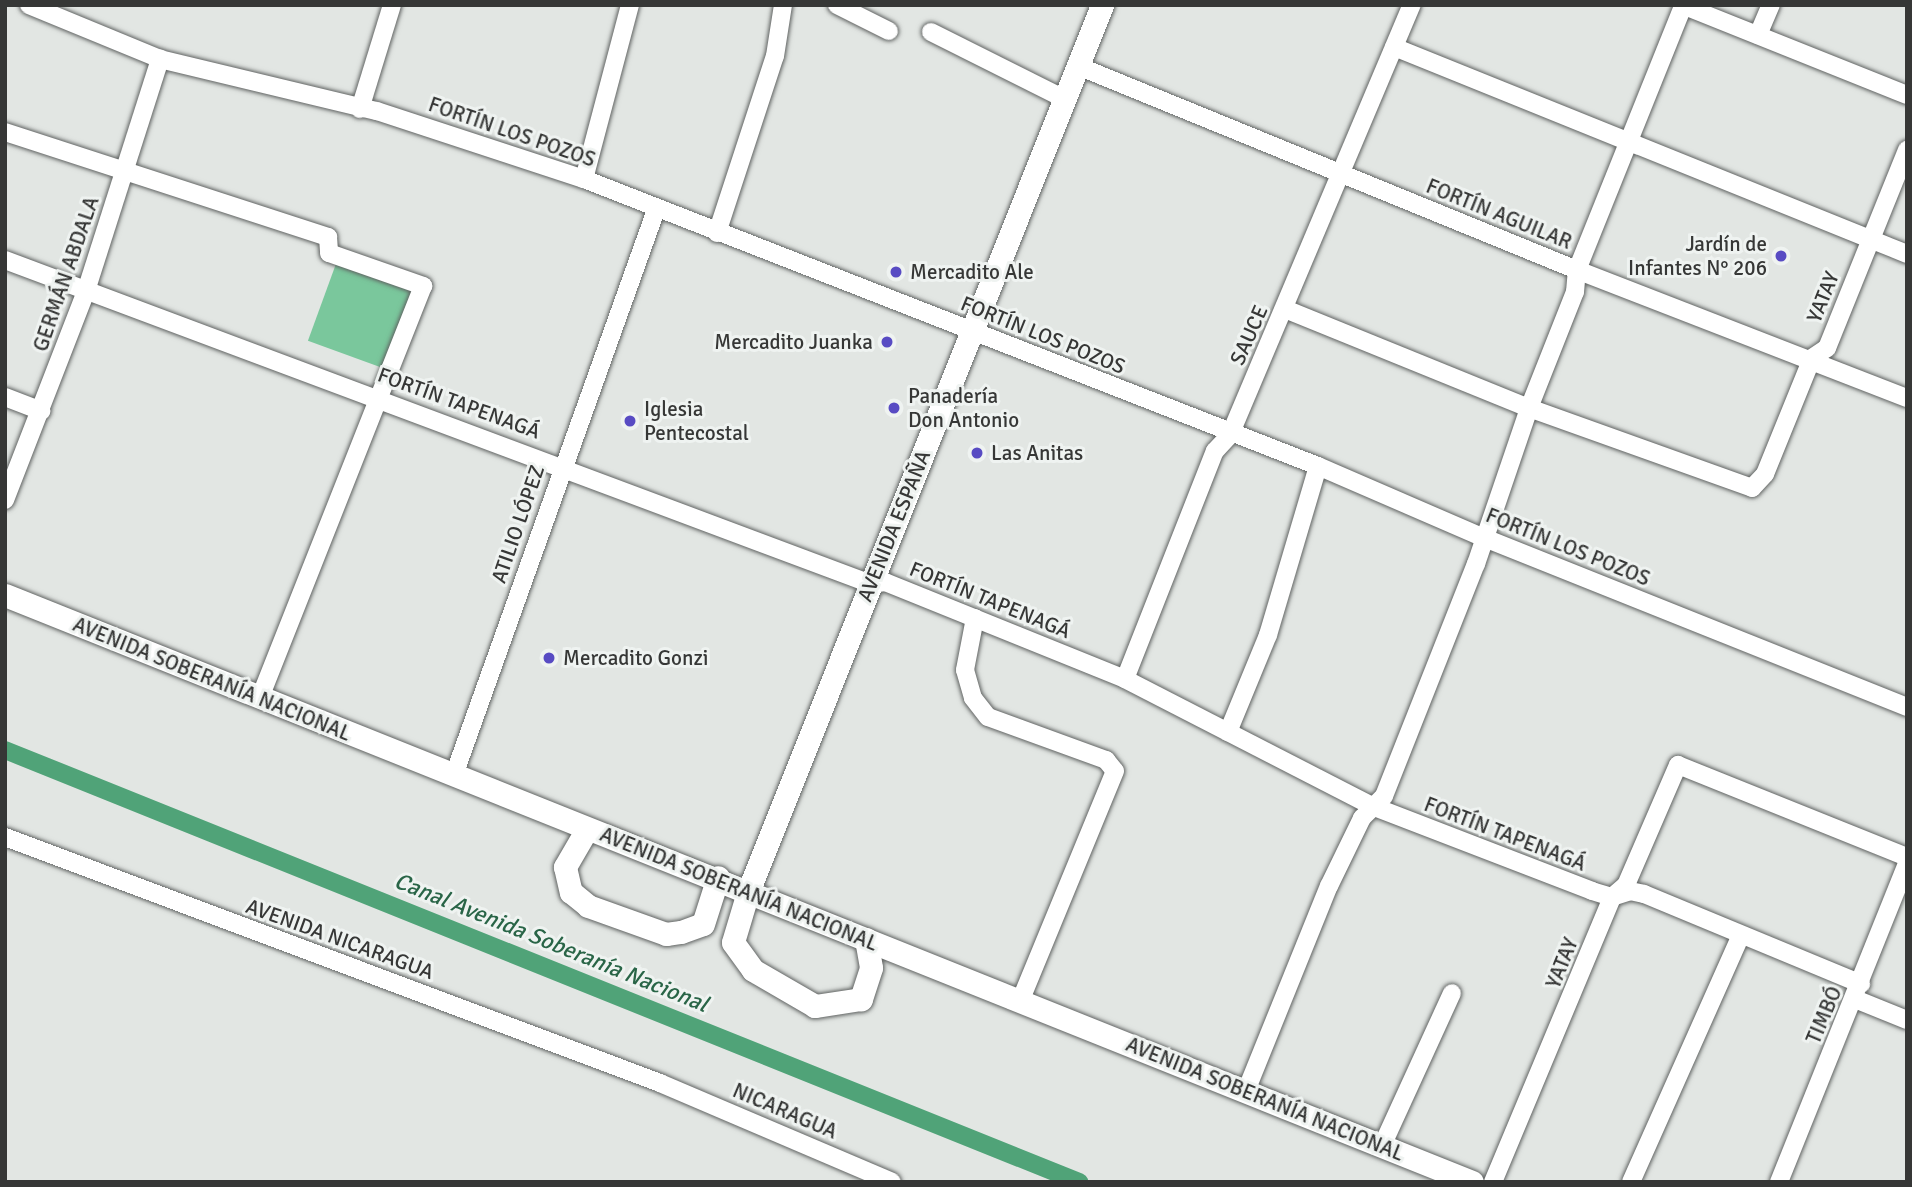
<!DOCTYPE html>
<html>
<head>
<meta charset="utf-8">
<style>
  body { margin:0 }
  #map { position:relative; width:1912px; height:1187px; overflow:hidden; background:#e2e6e3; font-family:Signika,sans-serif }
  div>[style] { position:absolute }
  .green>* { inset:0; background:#7ac79c; transform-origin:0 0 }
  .canal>* { height:18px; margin:-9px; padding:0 9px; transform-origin:9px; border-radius:9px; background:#50a378 }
  .roads { filter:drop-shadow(0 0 2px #606362) drop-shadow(0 0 2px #606362) }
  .minor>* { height:18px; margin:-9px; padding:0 9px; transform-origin:9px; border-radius:9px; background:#fff }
  .major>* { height:23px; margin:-11.5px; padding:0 11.5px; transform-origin:11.5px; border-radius:11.5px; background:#fff }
  .dots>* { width:19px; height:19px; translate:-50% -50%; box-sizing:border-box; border:4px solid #eff3f1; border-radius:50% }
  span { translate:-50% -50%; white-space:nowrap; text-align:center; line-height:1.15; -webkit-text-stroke:6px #eff3f1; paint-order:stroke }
  .street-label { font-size:21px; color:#363736 }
  .poi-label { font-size:21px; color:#363736 }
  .right { translate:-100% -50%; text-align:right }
  .left { translate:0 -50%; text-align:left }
  .water-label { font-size:23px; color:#296547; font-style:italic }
  .frame { position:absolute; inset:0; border:7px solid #363736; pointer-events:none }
</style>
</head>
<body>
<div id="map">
  <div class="green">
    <div style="left:337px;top:261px;width:84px;height:85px;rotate:20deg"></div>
  </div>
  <div class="canal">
    <div style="left:5px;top:750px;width:1158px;rotate:21.91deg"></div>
  </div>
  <div class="roads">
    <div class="minor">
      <div style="left:29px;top:5px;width:142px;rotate:22.4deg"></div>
      <div style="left:160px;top:59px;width:223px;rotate:13.5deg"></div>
      <div style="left:377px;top:111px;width:218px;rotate:18.2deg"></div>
      <div style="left:584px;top:179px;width:788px;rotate:21.36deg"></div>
      <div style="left:1318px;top:466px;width:179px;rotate:23.4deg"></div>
      <div style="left:1482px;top:537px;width:458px;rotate:21.8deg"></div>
      <div style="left:837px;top:5px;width:58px;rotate:26.6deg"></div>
      <div style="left:1682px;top:5px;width:242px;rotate:21.8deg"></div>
      <div style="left:931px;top:32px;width:150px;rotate:26.6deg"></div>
      <div style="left:1758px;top:35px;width:33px;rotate:-67deg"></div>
      <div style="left:1394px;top:47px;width:553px;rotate:21.97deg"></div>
      <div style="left:1078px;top:66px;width:539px;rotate:22.24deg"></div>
      <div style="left:1577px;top:270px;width:354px;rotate:21.2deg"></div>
      <div style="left:360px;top:109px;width:109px;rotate:-72.9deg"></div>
      <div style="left:5px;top:132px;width:340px;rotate:18deg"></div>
      <div style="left:328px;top:237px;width:16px;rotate:86deg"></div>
      <div style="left:329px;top:253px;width:100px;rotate:19.3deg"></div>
      <div style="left:423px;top:286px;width:443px;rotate:111.6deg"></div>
      <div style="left:584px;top:179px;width:180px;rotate:-75.2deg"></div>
      <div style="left:717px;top:233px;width:186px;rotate:-71.9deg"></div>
      <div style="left:775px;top:56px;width:52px;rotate:-81.1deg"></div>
      <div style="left:5px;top:260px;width:925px;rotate:20.51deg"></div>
      <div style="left:871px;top:584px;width:14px;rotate:-8deg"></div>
      <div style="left:885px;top:582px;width:259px;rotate:22deg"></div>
      <div style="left:1125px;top:679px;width:278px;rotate:27.2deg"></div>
      <div style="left:1372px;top:806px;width:236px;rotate:21.1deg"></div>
      <div style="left:1592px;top:891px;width:21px;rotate:17deg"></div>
      <div style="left:1612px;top:897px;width:19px;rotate:-18deg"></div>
      <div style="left:1630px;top:891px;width:14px;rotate:12deg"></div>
      <div style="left:1644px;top:894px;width:235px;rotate:22.5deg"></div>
      <div style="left:1285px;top:309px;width:263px;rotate:22.1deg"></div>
      <div style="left:1529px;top:408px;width:237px;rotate:19.7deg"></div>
      <div style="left:1752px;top:488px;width:19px;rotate:-47deg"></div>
      <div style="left:1765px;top:474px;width:125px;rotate:-67.9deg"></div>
      <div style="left:1812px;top:358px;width:18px;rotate:-34deg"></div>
      <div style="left:1827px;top:348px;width:214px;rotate:-68deg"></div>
      <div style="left:5px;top:397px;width:39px;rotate:21deg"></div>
      <div style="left:5px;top:500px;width:224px;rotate:-68.8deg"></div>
      <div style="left:86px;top:291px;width:244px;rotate:-72.3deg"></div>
      <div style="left:975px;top:618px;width:53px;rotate:100.9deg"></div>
      <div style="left:965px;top:670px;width:29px;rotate:74deg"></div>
      <div style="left:973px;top:698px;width:24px;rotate:52deg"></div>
      <div style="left:988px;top:717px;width:126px;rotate:20deg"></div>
      <div style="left:1106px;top:760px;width:14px;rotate:51deg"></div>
      <div style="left:1115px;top:771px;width:249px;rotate:112.4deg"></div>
      <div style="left:1125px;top:679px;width:245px;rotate:-68.5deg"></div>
      <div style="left:1215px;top:451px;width:22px;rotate:-47deg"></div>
      <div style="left:1230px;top:435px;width:467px;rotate:-67.1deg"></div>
      <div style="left:1228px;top:732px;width:105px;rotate:-67.6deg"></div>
      <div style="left:1268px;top:635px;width:176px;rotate:-73.5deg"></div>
      <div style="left:454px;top:775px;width:600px;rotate:-70.33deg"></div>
      <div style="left:5px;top:837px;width:700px;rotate:20.58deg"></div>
      <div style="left:660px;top:1083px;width:252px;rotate:23.1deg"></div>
      <div style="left:1855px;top:999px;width:56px;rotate:22deg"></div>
      <div style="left:1246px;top:1091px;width:221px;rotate:-68deg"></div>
      <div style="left:1329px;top:886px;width:76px;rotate:-64.1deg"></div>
      <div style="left:1362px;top:818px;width:31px;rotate:-45deg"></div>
      <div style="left:1384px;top:796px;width:250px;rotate:-68.4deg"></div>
      <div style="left:1476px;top:564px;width:165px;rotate:-71.2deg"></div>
      <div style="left:1529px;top:408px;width:125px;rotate:-68.4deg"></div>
      <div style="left:1575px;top:292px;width:22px;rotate:-85deg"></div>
      <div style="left:1577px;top:270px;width:284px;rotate:-68.1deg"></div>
      <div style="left:1382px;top:1146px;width:168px;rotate:-65.4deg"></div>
      <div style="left:1493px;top:1182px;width:309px;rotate:-67.3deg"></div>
      <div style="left:1612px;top:897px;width:18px;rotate:-41deg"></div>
      <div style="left:1626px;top:885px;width:131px;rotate:-66.6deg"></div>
      <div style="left:1678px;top:765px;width:247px;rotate:21.9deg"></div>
      <div style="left:1631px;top:1182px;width:270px;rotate:-66deg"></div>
      <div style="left:1779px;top:1182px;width:344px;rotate:-68.1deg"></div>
    </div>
    <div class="major">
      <div style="left:5px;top:595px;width:1580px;rotate:21.81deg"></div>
      <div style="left:587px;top:829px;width:44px;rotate:120.1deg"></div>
      <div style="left:565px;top:867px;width:26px;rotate:77deg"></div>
      <div style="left:571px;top:892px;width:22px;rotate:39deg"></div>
      <div style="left:588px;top:906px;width:83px;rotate:19.7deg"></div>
      <div style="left:666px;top:934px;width:15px;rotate:-8deg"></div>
      <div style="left:681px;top:932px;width:23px;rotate:-20deg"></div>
      <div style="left:703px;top:924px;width:49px;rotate:-72.3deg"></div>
      <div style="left:866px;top:939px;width:29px;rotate:80deg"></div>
      <div style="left:871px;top:968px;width:33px;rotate:108deg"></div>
      <div style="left:861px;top:999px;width:47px;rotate:171.3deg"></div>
      <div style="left:815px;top:1006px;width:72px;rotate:-149.9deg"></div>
      <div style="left:753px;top:970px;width:34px;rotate:-126deg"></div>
      <div style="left:733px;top:942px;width:52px;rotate:-73.3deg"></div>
      <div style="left:748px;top:892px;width:955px;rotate:-68.24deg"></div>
    </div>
  </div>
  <div class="dots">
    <div style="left:1781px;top:256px;background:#584bc3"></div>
    <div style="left:896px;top:272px;background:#584bc3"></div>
    <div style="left:887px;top:342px;background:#584bc3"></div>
    <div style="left:894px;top:408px;background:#584bc3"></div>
    <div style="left:630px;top:421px;background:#584bc3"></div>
    <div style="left:977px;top:453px;background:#584bc3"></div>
    <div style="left:549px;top:658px;background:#584bc3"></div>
  </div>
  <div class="street-label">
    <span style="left:512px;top:132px;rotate:19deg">FORTÍN LOS POZOS</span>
    <span style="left:1499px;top:214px;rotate:22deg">FORTÍN AGUILAR</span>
    <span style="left:66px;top:274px;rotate:-71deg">GERMÁN ABDALA</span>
    <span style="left:1823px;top:297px;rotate:-68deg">YATAY</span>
    <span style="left:1043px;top:335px;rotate:22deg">FORTÍN LOS POZOS</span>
    <span style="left:1249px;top:335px;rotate:-66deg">SAUCE</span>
    <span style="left:459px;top:403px;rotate:20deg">FORTÍN TAPENAGÁ</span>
    <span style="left:518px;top:524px;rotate:-71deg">ATILIO LÓPEZ</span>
    <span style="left:894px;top:526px;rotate:-68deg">AVENIDA ESPAÑA</span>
    <span style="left:1568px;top:547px;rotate:22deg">FORTÍN LOS POZOS</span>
    <span style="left:990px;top:600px;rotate:22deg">FORTÍN TAPENAGÁ</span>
    <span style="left:212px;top:679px;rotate:22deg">AVENIDA SOBERANÍA NACIONAL</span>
    <span style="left:1505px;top:834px;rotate:21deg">FORTÍN TAPENAGÁ</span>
    <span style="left:739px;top:889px;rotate:22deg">AVENIDA SOBERANÍA NACIONAL</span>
    <span style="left:340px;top:939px;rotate:20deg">AVENIDA NICARAGUA</span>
    <span style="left:1562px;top:963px;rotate:-68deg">YATAY</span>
    <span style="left:1824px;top:1015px;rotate:-67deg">TIMBÓ</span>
    <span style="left:1265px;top:1099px;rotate:22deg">AVENIDA SOBERANÍA NACIONAL</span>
    <span style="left:785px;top:1111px;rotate:23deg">NICARAGUA</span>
  </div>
  <div class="poi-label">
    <span class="right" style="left:1767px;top:256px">Jardín de<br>Infantes N° 206</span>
    <span class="left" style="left:910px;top:272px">Mercadito Ale</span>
    <span class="right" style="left:873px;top:342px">Mercadito Juanka</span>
    <span class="left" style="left:908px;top:408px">Panadería<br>Don Antonio</span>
    <span class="left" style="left:644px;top:421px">Iglesia<br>Pentecostal</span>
    <span class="left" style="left:991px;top:453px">Las Anitas</span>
    <span class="left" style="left:563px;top:658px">Mercadito Gonzi</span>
  </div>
  <div class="water-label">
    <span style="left:551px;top:943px;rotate:22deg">Canal Avenida Soberanía Nacional</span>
  </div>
  <div class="frame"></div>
</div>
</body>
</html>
